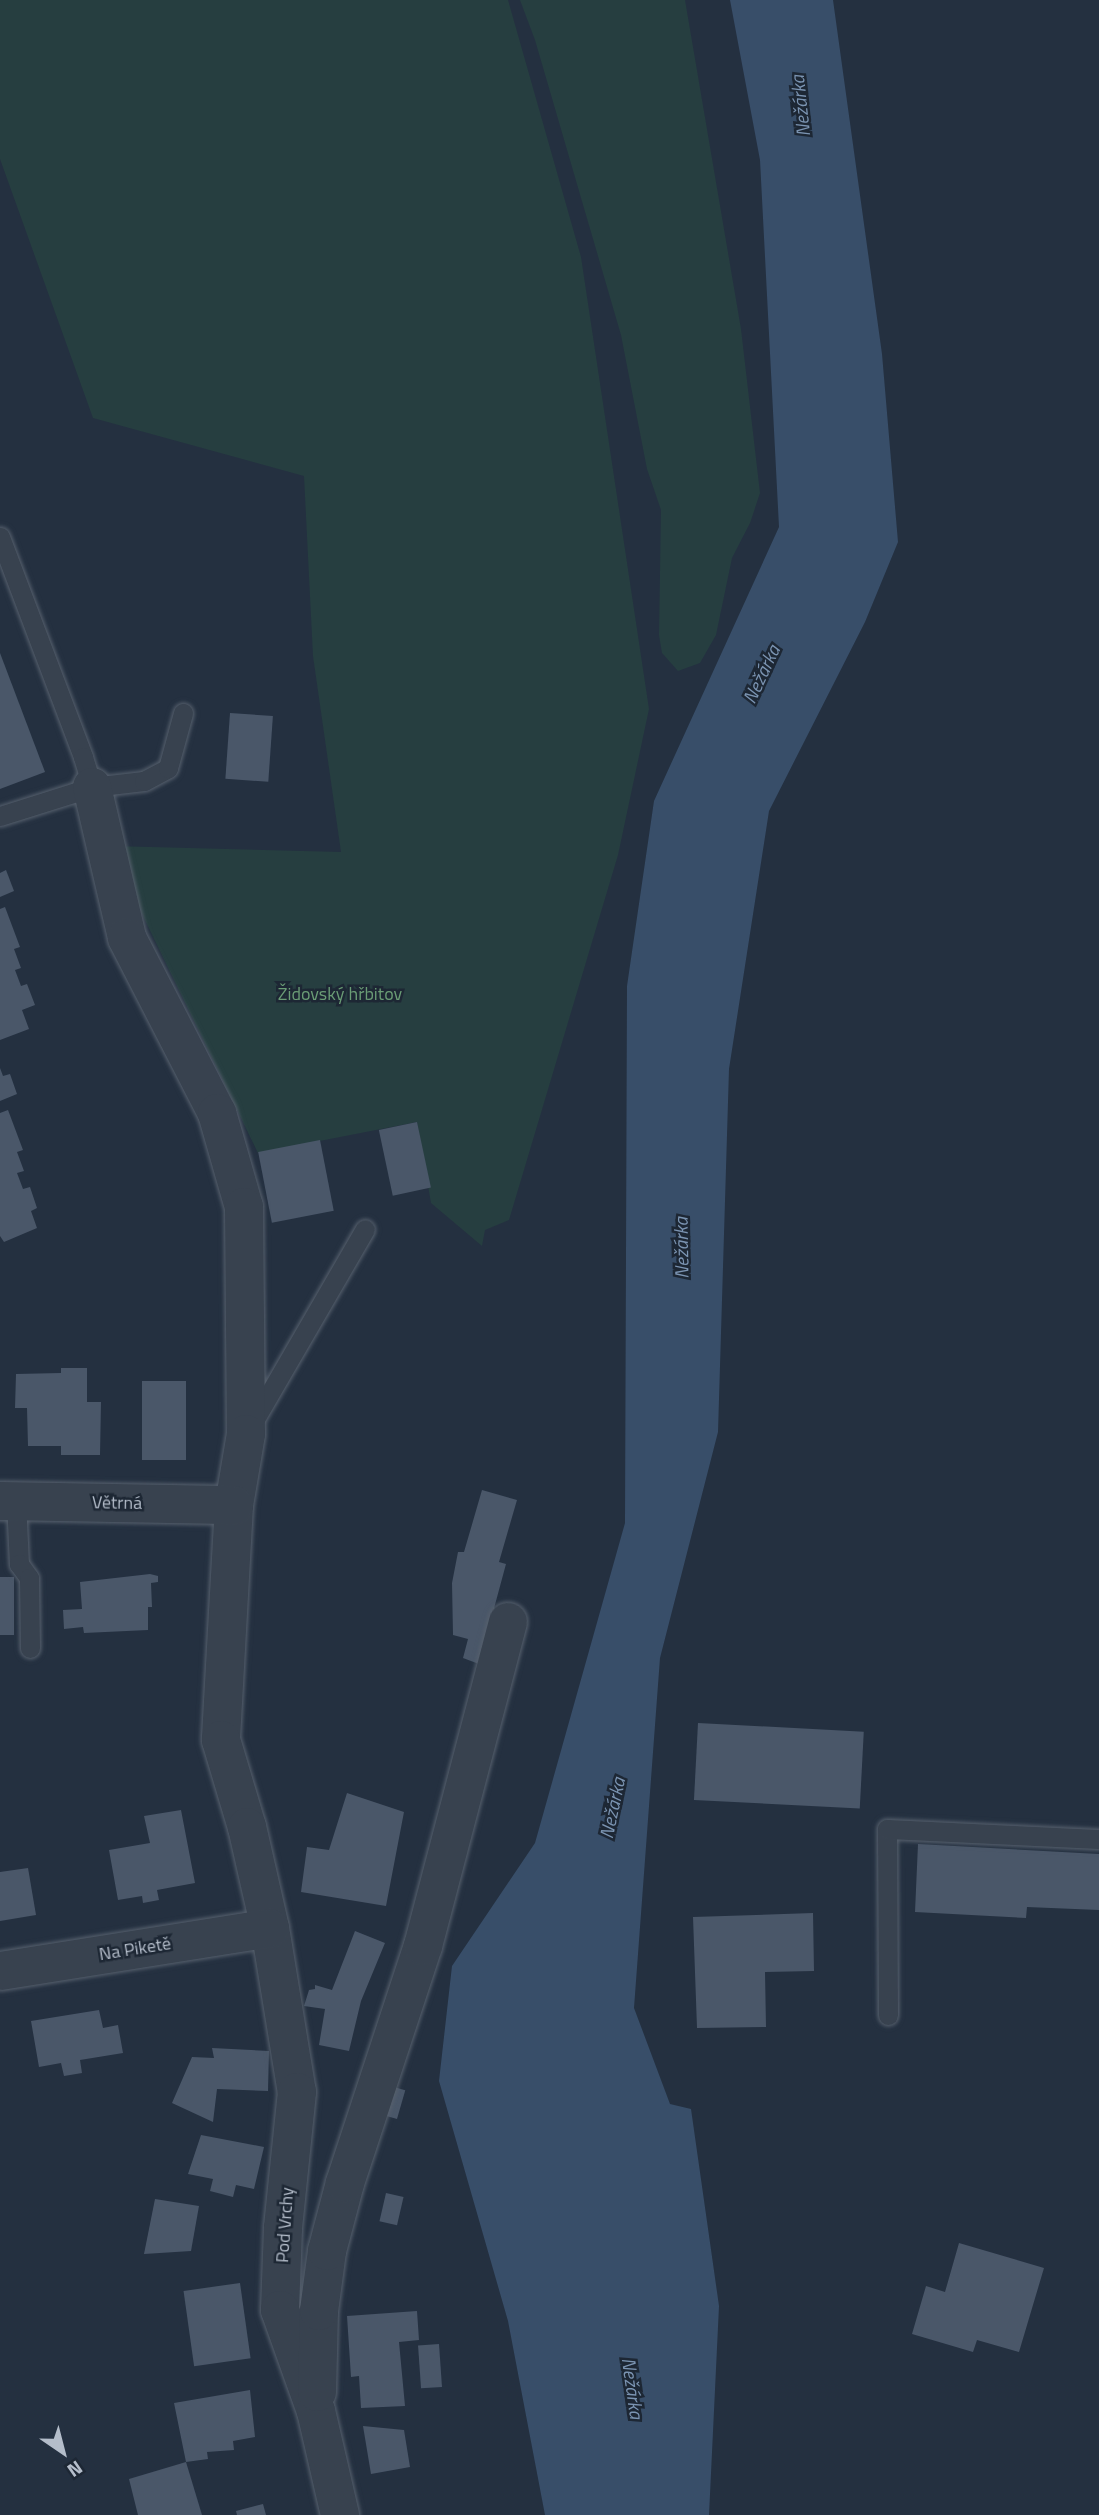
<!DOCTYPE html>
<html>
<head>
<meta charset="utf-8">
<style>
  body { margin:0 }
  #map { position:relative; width:1099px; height:2515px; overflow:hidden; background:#243040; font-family:"Titillium Web",sans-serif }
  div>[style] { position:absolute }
  .green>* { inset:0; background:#263e40 }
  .water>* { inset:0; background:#384e69 }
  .building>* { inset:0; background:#4a5769; transform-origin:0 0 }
  .roads { filter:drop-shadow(0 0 2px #56606d) drop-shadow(0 0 2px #56606d) }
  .service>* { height:19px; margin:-9.5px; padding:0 9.5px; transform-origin:9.5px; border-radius:9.5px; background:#38424f }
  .minor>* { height:38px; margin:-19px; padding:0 19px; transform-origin:19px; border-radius:19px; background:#38424f }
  span { translate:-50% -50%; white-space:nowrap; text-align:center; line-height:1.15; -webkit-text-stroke:5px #1d2734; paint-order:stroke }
  .park-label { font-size:18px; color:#6a9c75 }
  .street-label { font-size:18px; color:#b4bdca }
  .water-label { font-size:19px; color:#7b94b2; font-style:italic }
  .north { position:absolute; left:28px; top:2417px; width:70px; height:70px; -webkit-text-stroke:5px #1d2734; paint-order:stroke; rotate:145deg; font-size:19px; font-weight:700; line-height:28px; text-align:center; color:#b4bdca }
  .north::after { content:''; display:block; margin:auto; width:24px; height:32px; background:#b4bdca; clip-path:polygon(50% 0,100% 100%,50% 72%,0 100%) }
</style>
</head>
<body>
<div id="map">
  <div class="green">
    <div style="clip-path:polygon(0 0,508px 0,581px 257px,649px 709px,618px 855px,509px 1220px,485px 1230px,482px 1246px,431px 1203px,417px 1122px,258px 1153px,111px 850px,112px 846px,341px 852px,313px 656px,304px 476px,93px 418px,0 159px)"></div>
    <div style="clip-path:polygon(520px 0,685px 0,741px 329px,760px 493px,750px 523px,732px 558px,716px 635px,700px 663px,678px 671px,662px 653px,659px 635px,661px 510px,647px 469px,621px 335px,535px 40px)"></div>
  </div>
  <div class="water">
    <div style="clip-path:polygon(730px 0,833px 0,882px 354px,898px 542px,865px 622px,769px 811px,729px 1069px,718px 1432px,660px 1658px,634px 2008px,670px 2104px,691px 2109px,719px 2306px,709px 2515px,545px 2515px,508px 2321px,439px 2081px,452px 1966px,535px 1843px,625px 1523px,627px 986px,654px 801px,779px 527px,760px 160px)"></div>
  </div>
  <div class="building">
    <div style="clip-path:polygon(0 653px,45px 772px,0 789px)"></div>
    <div style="left:230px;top:713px;width:43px;height:66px;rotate:4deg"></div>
    <div style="clip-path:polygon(6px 870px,14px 891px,0 897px,0 873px)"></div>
    <div style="clip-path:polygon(5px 907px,20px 947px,14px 949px,21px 968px,15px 970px,21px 986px,27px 984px,35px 1005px,22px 1010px,29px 1029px,0 1040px,0 909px)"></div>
    <div style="clip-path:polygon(0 1068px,3px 1076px,10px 1074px,17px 1094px,0 1101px)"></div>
    <div style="clip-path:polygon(8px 1110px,23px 1150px,17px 1152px,24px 1171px,17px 1173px,23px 1189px,30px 1187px,37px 1208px,31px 1211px,37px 1228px,4px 1242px,0 1236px,0 1113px)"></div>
    <div style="left:417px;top:1122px;width:67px;height:39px;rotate:78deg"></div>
    <div style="left:320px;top:1140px;width:72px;height:63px;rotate:79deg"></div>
    <div style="clip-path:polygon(61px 1368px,87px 1368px,87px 1402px,101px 1402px,100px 1455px,61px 1455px,61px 1446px,28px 1446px,27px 1408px,15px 1408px,16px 1374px,61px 1373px)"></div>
    <div style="left:142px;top:1381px;width:44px;height:79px"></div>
    <div style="clip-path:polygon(482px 1490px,517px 1500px,499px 1562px,506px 1564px,479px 1664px,463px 1658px,468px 1639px,453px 1635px,452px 1583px,458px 1552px,464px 1552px)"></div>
    <div style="clip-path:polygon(150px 1574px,158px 1576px,158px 1582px,151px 1583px,152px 1607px,148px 1607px,148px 1630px,84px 1633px,83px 1627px,64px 1629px,63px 1610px,82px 1609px,80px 1582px)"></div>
    <div style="left:0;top:1577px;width:14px;height:58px"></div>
    <div style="left:698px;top:1723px;width:166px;height:77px;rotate:3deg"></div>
    <div style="clip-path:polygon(347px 1793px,404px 1812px,386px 1906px,301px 1892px,307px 1847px,329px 1850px)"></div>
    <div style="clip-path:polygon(181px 1810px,195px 1883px,157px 1890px,159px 1900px,143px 1903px,142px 1896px,118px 1900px,109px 1850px,150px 1843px,144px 1816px)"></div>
    <div style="clip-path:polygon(918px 1844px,1099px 1854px,1099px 1910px,1027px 1907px,1026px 1918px,915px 1912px)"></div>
    <div style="clip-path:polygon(28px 1868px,36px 1915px,0 1921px,0 1872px)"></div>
    <div style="clip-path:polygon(813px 1913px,814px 1971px,765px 1972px,766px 2027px,697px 2028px,693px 1917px)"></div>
    <div style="clip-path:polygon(355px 1931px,385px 1943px,361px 2001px,349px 2051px,319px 2045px,325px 2009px,304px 2006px,309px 1990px,315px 1989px,315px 1985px,332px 1990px)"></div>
    <div style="clip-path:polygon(99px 2010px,103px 2028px,118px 2025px,123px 2053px,80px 2060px,82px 2073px,64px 2076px,61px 2063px,39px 2067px,31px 2021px)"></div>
    <div style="clip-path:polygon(212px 2048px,269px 2051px,268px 2091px,217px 2089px,213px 2122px,172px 2103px,192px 2057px,214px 2058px)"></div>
    <div style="left:387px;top:2085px;width:19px;height:30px;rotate:16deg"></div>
    <div style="clip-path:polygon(201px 2135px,264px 2147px,254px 2189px,236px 2185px,233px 2197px,210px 2191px,213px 2179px,188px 2174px)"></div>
    <div style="left:386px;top:2193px;width:18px;height:29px;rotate:13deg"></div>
    <div style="clip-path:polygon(155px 2199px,199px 2206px,191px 2251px,144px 2254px)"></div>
    <div style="clip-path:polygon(959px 2243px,1044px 2268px,1019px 2352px,977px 2340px,973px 2352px,912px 2334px,926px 2286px,945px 2292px)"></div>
    <div style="left:240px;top:2283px;width:76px;height:57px;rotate:82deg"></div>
    <div style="clip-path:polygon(417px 2311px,419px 2340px,399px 2342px,405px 2406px,361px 2408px,359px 2376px,351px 2377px,347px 2316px)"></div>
    <div style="left:439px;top:2344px;width:43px;height:21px;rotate:86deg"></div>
    <div style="clip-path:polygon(250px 2390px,255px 2437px,233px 2441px,234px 2450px,207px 2452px,208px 2459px,186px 2462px,174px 2403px)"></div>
    <div style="clip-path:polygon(363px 2426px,404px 2430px,410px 2467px,371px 2474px)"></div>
    <div style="clip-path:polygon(186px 2462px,202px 2515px,138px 2515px,129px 2479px)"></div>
    <div style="clip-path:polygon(263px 2504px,266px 2515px,237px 2515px,236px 2511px)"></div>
  </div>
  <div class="roads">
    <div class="service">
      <div style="left:0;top:537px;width:235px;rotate:69.3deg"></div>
      <div style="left:83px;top:757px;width:31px;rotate:73deg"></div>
      <div style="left:0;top:816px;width:96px;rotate:-17.5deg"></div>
      <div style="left:92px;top:787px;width:52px;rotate:-6.6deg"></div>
      <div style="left:144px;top:781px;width:27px;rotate:-28deg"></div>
      <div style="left:168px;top:768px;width:57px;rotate:-74.7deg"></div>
      <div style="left:252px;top:1424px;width:225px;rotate:-59.9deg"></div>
      <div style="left:16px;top:1501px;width:63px;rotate:87.3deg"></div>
      <div style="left:19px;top:1564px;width:17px;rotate:54deg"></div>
      <div style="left:29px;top:1578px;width:70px;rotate:89.2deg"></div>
      <div style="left:888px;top:2015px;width:186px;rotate:-90.3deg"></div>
      <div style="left:887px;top:1829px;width:212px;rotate:2.7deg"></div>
    </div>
    <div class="minor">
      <div style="left:92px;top:787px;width:155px;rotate:76.9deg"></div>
      <div style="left:127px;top:938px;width:197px;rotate:62.8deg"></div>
      <div style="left:217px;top:1113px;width:98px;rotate:74deg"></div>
      <div style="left:244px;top:1207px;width:227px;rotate:89.5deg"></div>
      <div style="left:246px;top:1434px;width:72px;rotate:99.6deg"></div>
      <div style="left:234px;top:1505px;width:235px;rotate:93.2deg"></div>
      <div style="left:221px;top:1740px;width:91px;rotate:73.4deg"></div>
      <div style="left:247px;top:1827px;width:104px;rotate:77.2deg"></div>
      <div style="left:270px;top:1928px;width:166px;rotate:80.7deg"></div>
      <div style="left:297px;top:2092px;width:137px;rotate:95.9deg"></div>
      <div style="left:283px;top:2228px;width:82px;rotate:92.1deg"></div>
      <div style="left:280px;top:2310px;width:107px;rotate:70.4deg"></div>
      <div style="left:316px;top:2411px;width:107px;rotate:77deg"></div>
      <div style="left:0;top:1501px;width:234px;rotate:1deg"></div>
      <div style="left:0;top:1971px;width:273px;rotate:-9deg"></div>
      <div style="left:317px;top:2392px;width:81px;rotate:-88.6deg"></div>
      <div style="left:319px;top:2311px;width:61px;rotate:-82.4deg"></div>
      <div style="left:327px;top:2251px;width:70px;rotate:-75.2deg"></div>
      <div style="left:345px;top:2183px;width:250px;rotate:-71.8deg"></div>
      <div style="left:423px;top:1946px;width:335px;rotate:-75.3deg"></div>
    </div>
  </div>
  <div class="park-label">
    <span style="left:340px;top:994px">Židovský hřbitov</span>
  </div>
  <div class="street-label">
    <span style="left:117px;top:1503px;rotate:1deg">Větrná</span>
    <span style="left:135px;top:1949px;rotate:-9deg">Na Piketě</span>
    <span style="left:285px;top:2225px;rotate:-86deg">Pod Vrchy</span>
  </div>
  <div class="water-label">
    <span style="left:800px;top:106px;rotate:-96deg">Nežárka</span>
    <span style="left:761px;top:674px;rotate:-65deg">Nežárka</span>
    <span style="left:681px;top:1248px;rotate:-91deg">Nežárka</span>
    <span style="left:612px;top:1808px;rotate:-78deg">Nežárka</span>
    <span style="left:633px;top:2388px;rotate:82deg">Nežárka</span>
  </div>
  <div class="north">N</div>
</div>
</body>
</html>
